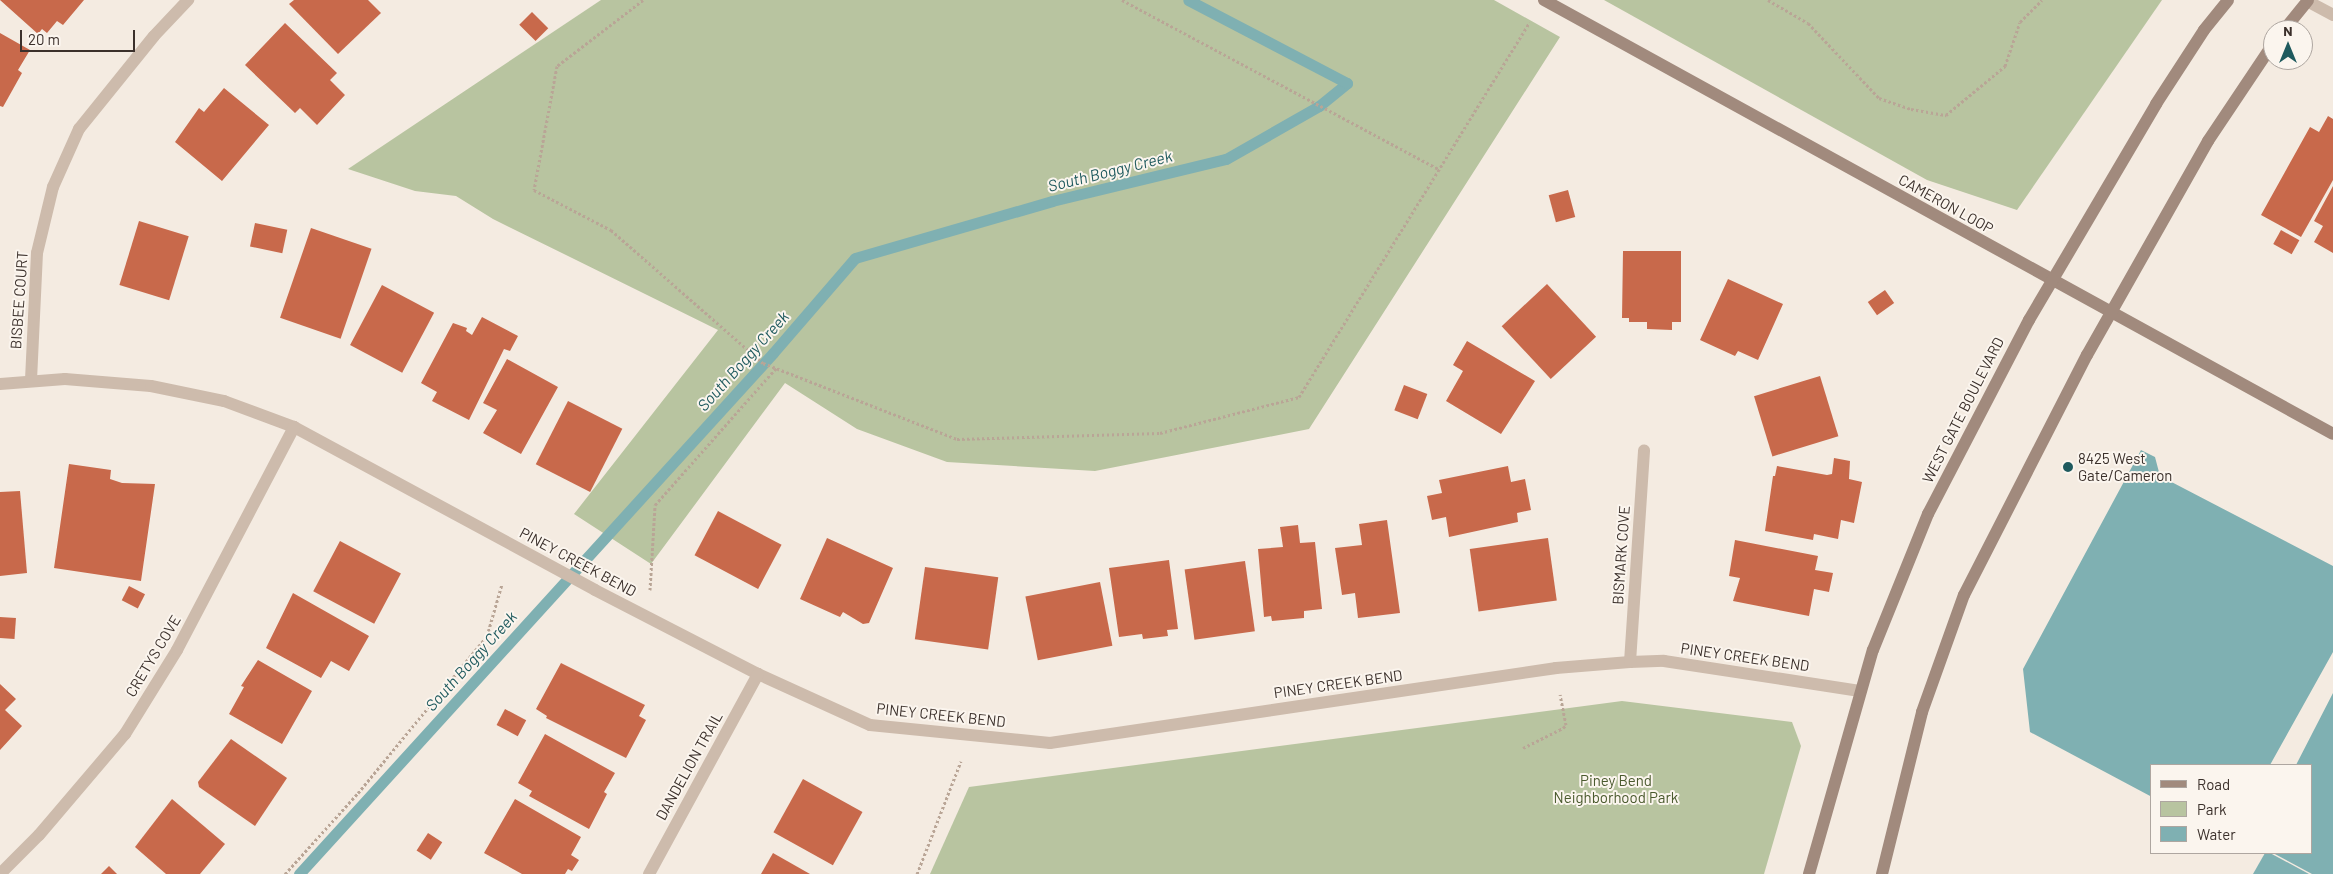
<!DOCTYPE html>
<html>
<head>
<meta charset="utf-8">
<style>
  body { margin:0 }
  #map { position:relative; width:2333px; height:874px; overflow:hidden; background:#f4ebe1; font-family:Barlow,sans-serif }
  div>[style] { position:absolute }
  .green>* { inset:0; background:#b8c4a0 }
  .water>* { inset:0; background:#7fb0b2 }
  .stream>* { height:11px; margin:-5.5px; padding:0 5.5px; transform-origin:5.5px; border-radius:5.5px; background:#7fb0b2 }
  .building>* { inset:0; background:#c8694b; transform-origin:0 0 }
  .path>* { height:3px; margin-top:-1.5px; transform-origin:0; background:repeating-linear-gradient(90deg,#b9a596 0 2.5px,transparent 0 5px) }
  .street>* { height:12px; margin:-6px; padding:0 6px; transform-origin:6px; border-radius:6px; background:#cdbbac }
  .secondary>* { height:12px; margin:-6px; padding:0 6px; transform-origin:6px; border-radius:6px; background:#a18a7d }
  .dots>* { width:14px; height:14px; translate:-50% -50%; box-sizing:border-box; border:2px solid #fbf5ee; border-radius:50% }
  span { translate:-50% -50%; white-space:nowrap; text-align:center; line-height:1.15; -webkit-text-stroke:4px #fbf5ee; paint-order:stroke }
  .street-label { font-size:15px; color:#3b302b }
  .poi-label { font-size:15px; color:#3b302b }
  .left { translate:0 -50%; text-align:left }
  .park-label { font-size:15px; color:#4a5a2e }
  .water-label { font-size:16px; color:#1f5a5e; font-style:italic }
  .legend { position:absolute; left:2150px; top:764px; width:162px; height:90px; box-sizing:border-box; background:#fbf5ee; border:1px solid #aea6a0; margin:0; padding:6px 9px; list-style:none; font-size:15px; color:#3b302b }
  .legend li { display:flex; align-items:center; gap:10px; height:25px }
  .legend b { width:25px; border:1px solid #aea6a0 }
  .north { position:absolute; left:2263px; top:20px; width:50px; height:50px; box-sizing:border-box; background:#fbf5ee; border:1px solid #aea6a0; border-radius:50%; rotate:0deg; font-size:14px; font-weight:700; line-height:20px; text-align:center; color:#3b302b }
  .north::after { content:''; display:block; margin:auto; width:18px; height:22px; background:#1f5a5e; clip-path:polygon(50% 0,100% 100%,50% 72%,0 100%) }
  .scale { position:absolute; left:20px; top:30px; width:115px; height:22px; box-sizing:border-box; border:2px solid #3b302b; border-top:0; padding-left:6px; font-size:15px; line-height:18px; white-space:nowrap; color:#3b302b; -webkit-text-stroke:4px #fbf5ee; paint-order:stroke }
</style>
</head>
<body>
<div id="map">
  <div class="green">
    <div style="clip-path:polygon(601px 0,1494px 0,1560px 37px,1309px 429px,1095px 471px,947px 462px,857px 429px,785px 383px,651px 564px,574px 514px,718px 330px,493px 219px,456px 196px,415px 191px,348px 169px)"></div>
    <div style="clip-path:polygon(1604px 0,2162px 0,2017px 210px,1927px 180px)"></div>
    <div style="clip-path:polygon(1622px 701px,1792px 722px,1801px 746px,1764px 874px,930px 874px,969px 787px)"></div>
  </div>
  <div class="water">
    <div style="clip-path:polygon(2141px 450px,2155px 457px,2160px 476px,2333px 566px,2333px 652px,2270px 765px,2152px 765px,2152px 797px,2030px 732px,2023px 669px)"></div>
    <div style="clip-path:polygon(2333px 693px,2333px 874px,2312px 874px,2273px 853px,2312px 853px,2312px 765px,2296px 765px)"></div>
    <div style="clip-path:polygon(2265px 853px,2270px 853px,2309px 874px,2253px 874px)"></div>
  </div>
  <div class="stream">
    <div style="left:299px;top:874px;width:704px;rotate:-47.7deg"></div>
    <div style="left:773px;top:353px;width:125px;rotate:-49.2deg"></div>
    <div style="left:855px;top:258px;width:205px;rotate:-16.1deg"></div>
    <div style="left:1052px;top:201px;width:179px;rotate:-13.6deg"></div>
    <div style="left:1226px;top:159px;width:107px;rotate:-29.7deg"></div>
    <div style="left:1319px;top:106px;width:36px;rotate:-39deg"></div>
    <div style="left:1347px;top:83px;width:179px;rotate:-152.4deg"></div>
  </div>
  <div class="building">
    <div style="clip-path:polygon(0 0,84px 0,63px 25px,57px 21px,47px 33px,42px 29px,38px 34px)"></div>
    <div style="clip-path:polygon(294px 0,368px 0,381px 13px,338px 54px,289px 4px)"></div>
    <div style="left:532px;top:12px;width:23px;height:18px;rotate:45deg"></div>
    <div style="clip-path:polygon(285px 23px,337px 73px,330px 80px,345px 95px,317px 125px,300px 108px,295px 113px,245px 65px)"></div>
    <div style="clip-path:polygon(0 33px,30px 50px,18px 70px,22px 73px,3px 107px,0 106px)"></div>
    <div style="clip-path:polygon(224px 88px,269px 125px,222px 181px,175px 142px,199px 108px,204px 112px)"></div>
    <div style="clip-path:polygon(2328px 116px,2333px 119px,2333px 180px,2301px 237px,2261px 215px,2310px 127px,2319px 132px)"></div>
    <div style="clip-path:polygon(2333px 186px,2333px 253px,2314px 242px,2323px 226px,2314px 221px)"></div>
    <div style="left:1568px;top:190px;width:28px;height:20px;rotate:75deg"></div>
    <div style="left:139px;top:221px;width:52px;height:67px;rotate:17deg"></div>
    <div style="left:255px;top:223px;width:33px;height:24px;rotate:12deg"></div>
    <div style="left:311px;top:228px;width:64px;height:95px;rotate:19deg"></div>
    <div style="left:2281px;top:230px;width:21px;height:16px;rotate:29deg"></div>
    <div style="clip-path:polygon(1623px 251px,1681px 251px,1681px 322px,1672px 322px,1672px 330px,1647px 329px,1647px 322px,1629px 322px,1629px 318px,1622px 318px)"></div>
    <div style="clip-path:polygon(1728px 279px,1783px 304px,1758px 360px,1738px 351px,1735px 356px,1700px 340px)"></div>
    <div style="left:1547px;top:284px;width:72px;height:62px;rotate:47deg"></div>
    <div style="left:382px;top:285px;width:59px;height:68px;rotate:28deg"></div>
    <div style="left:1885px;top:290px;width:16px;height:21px;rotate:55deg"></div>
    <div style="clip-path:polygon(482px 317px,518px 336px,510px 351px,504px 349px,469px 420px,432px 401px,437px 392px,421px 383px,453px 323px,467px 328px,466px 331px,472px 335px)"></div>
    <div style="clip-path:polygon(1467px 341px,1535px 381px,1501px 434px,1446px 401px,1463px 371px,1453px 365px)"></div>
    <div style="clip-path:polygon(507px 359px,558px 387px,521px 454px,483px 433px,497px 410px,483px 403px)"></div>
    <div style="left:1820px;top:376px;width:63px;height:69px;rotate:73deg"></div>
    <div style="left:1404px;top:385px;width:25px;height:27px;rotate:21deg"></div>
    <div style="left:568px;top:401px;width:61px;height:71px;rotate:27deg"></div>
    <div style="clip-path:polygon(1834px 458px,1850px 461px,1849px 479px,1862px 482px,1854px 523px,1841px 520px,1838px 539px,1814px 534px,1813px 540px,1765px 531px,1773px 476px,1775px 476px,1777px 466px,1827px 475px,1832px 474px)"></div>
    <div style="clip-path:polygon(69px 464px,111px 470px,110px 479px,122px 483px,155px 484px,141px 581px,54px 568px)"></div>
    <div style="clip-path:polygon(1508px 466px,1511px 482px,1525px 479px,1531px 510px,1517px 513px,1518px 522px,1449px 537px,1446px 517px,1432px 520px,1427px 496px,1442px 493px,1439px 480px)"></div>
    <div style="clip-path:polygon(20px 491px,27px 573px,0 576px,0 492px)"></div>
    <div style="left:718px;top:511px;width:72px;height:50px;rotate:28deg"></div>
    <div style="clip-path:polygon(1387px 520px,1400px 613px,1358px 618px,1355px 593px,1342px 595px,1335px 548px,1362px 545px,1359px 524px)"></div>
    <div style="clip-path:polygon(1298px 525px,1300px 543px,1315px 542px,1322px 609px,1304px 611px,1304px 618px,1272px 621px,1271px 616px,1264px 617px,1258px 549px,1283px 547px,1280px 527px)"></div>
    <div style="clip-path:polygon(827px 538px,893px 568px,869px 623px,863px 624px,843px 612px,840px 617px,800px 599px)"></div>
    <div style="left:1548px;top:538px;width:63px;height:79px;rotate:82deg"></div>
    <div style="clip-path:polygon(1735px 540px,1818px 556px,1815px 570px,1833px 573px,1829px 592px,1814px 589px,1809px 616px,1733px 601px,1740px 578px,1729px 576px)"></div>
    <div style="left:340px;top:541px;width:69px;height:57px;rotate:28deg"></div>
    <div style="clip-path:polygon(1169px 560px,1178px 629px,1167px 630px,1168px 636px,1143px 639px,1142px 634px,1119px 637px,1109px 568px)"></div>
    <div style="left:1245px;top:561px;width:71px;height:61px;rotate:82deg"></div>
    <div style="left:925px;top:567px;width:74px;height:73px;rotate:8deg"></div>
    <div style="left:1100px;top:582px;width:65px;height:76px;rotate:79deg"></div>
    <div style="left:129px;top:586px;width:18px;height:16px;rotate:27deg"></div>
    <div style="clip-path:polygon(293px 593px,369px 636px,349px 671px,331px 661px,321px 678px,266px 648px)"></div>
    <div style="left:0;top:617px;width:16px;height:21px;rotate:4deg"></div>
    <div style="clip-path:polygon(258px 660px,312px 691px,282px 744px,229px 714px,244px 687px,241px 686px)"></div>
    <div style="clip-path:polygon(561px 663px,645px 705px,639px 716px,646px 720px,626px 758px,546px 718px,547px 716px,536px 709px)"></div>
    <div style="clip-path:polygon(0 684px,16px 699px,5px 710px,22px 726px,0 750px)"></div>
    <div style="left:505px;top:709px;width:24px;height:18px;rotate:28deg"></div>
    <div style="clip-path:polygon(545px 734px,615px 773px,604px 792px,607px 794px,589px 829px,529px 796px,532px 791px,518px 783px)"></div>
    <div style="clip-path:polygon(231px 739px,287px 778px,255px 826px,199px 787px,198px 782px)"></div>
    <div style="left:803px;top:779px;width:68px;height:61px;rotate:29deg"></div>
    <div style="clip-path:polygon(172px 799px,225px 844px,200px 874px,166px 874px,135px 847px)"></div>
    <div style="clip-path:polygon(515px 799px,581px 837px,571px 855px,579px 860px,572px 871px,568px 869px,565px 874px,522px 874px,484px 853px)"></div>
    <div style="left:428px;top:833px;width:17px;height:21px;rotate:33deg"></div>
    <div style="clip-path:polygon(773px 853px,810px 874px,761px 874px)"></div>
    <div style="clip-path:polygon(109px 866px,117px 874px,101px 874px)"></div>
  </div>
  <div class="path">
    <div style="left:643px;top:0;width:108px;rotate:142.5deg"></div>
    <div style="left:557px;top:66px;width:126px;rotate:100.5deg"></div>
    <div style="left:534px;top:190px;width:87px;rotate:27.5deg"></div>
    <div style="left:611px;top:230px;width:202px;rotate:41.2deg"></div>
    <div style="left:763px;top:363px;width:208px;rotate:21.4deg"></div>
    <div style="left:957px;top:439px;width:203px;rotate:-1.7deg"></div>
    <div style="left:1160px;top:433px;width:144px;rotate:-14.5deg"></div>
    <div style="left:1299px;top:397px;width:440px;rotate:-58.4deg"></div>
    <div style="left:1122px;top:0;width:359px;rotate:28.1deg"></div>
    <div style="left:1768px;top:0;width:46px;rotate:29.9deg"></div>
    <div style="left:1808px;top:23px;width:103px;rotate:46.6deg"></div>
    <div style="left:1879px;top:98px;width:34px;rotate:19deg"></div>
    <div style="left:1911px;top:109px;width:36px;rotate:10deg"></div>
    <div style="left:1946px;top:115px;width:77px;rotate:-39.7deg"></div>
    <div style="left:2005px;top:66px;width:46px;rotate:-71.2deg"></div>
    <div style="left:2020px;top:22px;width:31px;rotate:-45deg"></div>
    <div style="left:650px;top:590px;width:85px;rotate:-86.6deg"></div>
    <div style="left:655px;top:505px;width:183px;rotate:-48.5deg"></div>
    <div style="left:1523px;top:748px;width:45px;rotate:-26.6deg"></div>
    <div style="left:1563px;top:728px;width:4px;rotate:-45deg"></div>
    <div style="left:1566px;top:725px;width:31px;rotate:-101deg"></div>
    <div style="left:285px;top:874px;width:109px;rotate:-48deg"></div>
    <div style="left:358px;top:793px;width:203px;rotate:-50.6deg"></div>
    <div style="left:487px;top:636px;width:54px;rotate:-73.9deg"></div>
    <div style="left:917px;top:874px;width:121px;rotate:-68.7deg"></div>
  </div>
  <div class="street">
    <div style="left:2307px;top:1px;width:30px;rotate:28deg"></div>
    <div style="left:31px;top:380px;width:127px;rotate:-87.3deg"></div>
    <div style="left:37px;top:253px;width:68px;rotate:-76.4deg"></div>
    <div style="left:53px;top:187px;width:64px;rotate:-65.9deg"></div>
    <div style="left:79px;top:129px;width:119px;rotate:-51.1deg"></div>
    <div style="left:154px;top:36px;width:50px;rotate:-46.6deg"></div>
    <div style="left:0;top:384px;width:65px;rotate:-4.4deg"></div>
    <div style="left:65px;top:379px;width:86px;rotate:4.7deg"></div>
    <div style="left:151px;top:386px;width:75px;rotate:11.6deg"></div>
    <div style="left:224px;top:401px;width:75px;rotate:20.4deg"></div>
    <div style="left:294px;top:427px;width:342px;rotate:28.4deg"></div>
    <div style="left:595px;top:590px;width:183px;rotate:27.3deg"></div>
    <div style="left:758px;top:674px;width:123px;rotate:24.5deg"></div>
    <div style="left:870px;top:725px;width:181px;rotate:5.7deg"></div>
    <div style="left:1050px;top:743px;width:512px;rotate:-8.43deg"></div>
    <div style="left:1556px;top:668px;width:74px;rotate:-4.6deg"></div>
    <div style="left:1630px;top:662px;width:34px;rotate:-2deg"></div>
    <div style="left:1664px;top:661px;width:198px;rotate:8.7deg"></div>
    <div style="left:1630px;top:662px;width:212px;rotate:-86.2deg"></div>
    <div style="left:0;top:874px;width:55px;rotate:-45deg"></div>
    <div style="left:39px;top:835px;width:133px;rotate:-49.6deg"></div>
    <div style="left:125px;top:734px;width:99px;rotate:-58.2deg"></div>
    <div style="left:177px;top:650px;width:252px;rotate:-62.3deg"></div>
    <div style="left:649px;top:874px;width:228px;rotate:-61.4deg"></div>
  </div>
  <div class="secondary">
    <div style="left:1544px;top:0;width:900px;rotate:28.81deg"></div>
    <div style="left:2284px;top:30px;width:38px;rotate:-51deg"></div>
    <div style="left:1809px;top:874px;width:233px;rotate:-74.1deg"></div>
    <div style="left:1873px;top:650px;width:147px;rotate:-68deg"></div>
    <div style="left:1928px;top:514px;width:219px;rotate:-62.5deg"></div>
    <div style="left:2029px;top:320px;width:251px;rotate:-59.5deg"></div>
    <div style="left:2156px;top:104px;width:88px;rotate:-57deg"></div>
    <div style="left:2204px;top:30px;width:38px;rotate:-51deg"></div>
    <div style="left:1882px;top:874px;width:167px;rotate:-76.1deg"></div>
    <div style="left:1922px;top:712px;width:124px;rotate:-70.3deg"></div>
    <div style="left:1964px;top:595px;width:270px;rotate:-62.9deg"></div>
    <div style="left:2087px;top:355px;width:246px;rotate:-60.5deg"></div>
    <div style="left:2208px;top:141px;width:117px;rotate:-56.2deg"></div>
  </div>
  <div class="dots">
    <div style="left:2068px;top:467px;background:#1f5a5e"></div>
  </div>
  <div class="street-label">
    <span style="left:1946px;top:204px;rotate:29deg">CAMERON LOOP</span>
    <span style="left:19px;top:300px;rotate:-86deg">BISBEE COURT</span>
    <span style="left:1963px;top:410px;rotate:-63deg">WEST GATE BOULEVARD</span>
    <span style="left:1621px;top:555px;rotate:-86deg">BISMARK COVE</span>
    <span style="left:578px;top:562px;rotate:28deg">PINEY CREEK BEND</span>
    <span style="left:153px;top:656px;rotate:-59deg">CRETYS COVE</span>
    <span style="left:1745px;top:657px;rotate:8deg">PINEY CREEK BEND</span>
    <span style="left:1338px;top:684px;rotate:-8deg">PINEY CREEK BEND</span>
    <span style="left:941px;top:715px;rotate:6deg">PINEY CREEK BEND</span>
    <span style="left:689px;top:766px;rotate:-61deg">DANDELION TRAIL</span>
  </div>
  <div class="poi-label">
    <span class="left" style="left:2078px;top:467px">8425 West<br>Gate/Cameron</span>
  </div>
  <div class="park-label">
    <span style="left:1616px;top:789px">Piney Bend<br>Neighborhood Park</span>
  </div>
  <div class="water-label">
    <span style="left:1110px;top:171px;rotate:-14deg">South Boggy Creek</span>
    <span style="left:743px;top:361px;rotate:-48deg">South Boggy Creek</span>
    <span style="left:471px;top:661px;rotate:-48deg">South Boggy Creek</span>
  </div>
  <ul class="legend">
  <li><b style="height:6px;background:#a18a7d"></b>Road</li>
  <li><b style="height:14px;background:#b8c4a0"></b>Park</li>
  <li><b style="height:14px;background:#7fb0b2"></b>Water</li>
  </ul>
  <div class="north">N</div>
  <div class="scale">20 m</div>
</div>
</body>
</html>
